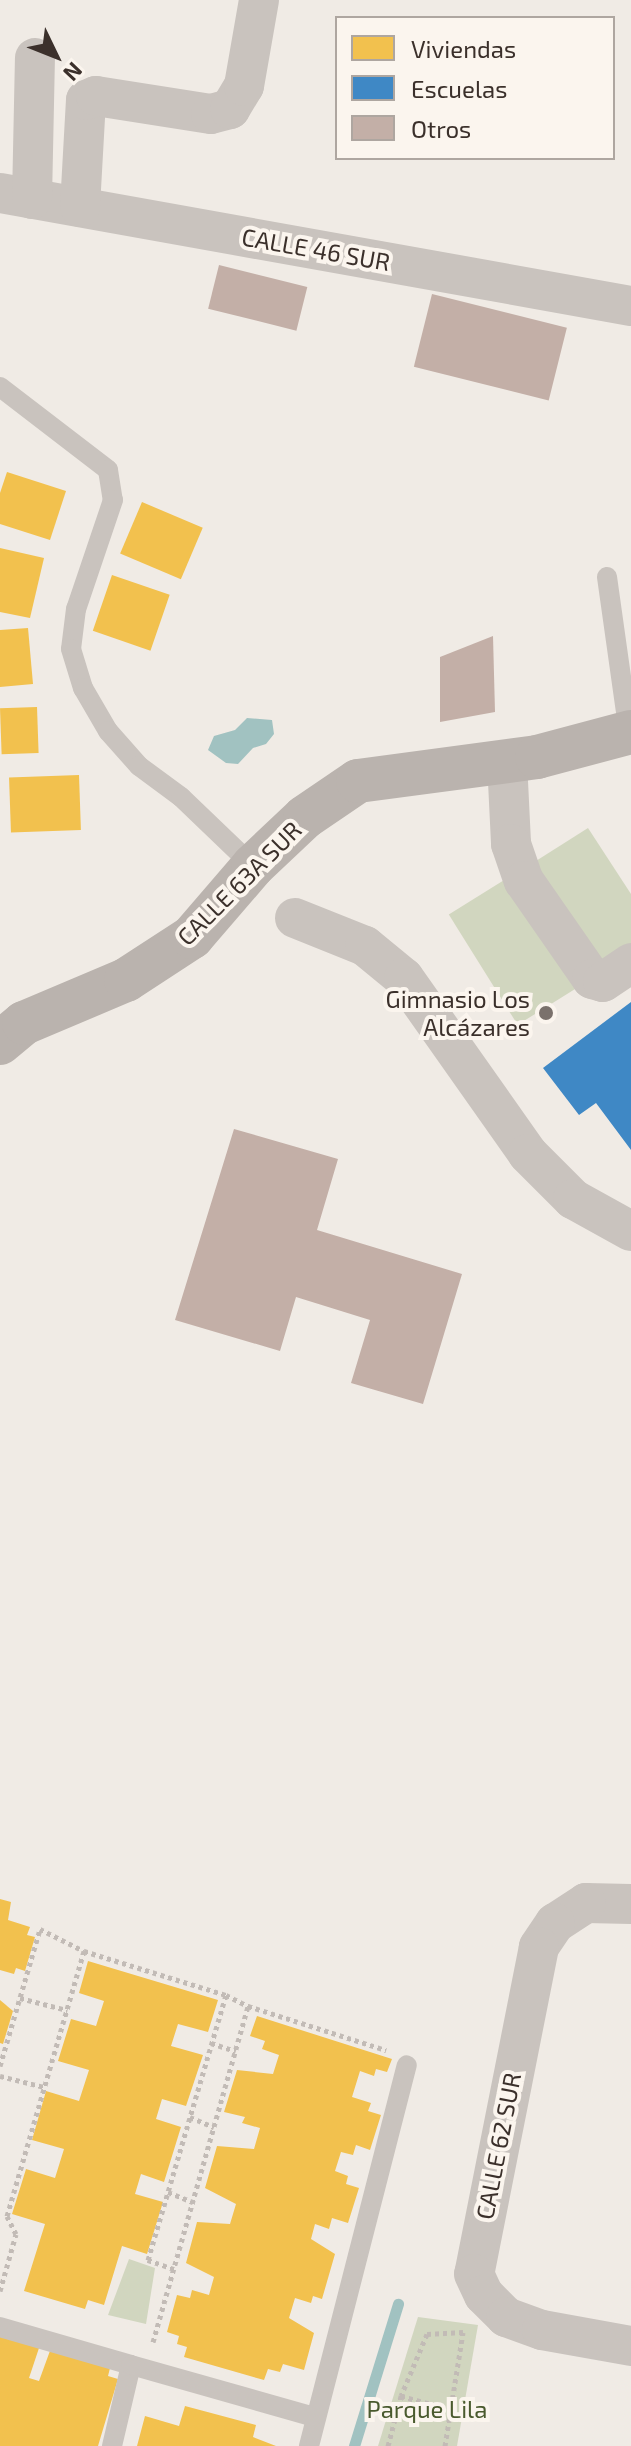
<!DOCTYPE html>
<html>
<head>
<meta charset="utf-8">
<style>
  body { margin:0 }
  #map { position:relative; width:631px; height:2446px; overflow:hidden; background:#f0ebe5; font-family:"Exo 2",sans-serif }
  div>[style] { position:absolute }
  .green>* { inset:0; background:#d1d6bf; transform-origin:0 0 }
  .water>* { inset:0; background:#a1c2c1 }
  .homes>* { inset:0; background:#f2c14e; transform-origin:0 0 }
  .schools>* { inset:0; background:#3f88c5 }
  .stream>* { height:11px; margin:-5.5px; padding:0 5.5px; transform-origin:5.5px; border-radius:5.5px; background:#a1c2c1 }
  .building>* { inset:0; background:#c3afa7; transform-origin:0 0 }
  .path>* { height:5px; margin-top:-2.5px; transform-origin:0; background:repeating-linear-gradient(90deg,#c2bbb6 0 4px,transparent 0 8px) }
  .lane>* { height:20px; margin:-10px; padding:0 10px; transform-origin:10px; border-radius:10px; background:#c9c3be }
  .street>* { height:40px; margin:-20px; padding:0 20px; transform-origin:20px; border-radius:20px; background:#c9c3be }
  .secondary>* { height:44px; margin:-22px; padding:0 22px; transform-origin:22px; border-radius:22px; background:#bab3ae }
  .dots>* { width:22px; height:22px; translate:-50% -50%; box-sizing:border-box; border:4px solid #fbf5ee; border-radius:50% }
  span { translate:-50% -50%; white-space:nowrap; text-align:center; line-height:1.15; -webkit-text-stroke:8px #fbf5ee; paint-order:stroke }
  .street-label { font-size:24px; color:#3b302b }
  .poi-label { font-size:24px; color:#3b302b }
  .right { translate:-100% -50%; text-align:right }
  .park-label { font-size:24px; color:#4a5a2e }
  .legend { position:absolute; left:335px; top:16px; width:280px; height:144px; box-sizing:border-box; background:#fbf5ee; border:2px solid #aea6a0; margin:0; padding:10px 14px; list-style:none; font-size:24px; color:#3b302b }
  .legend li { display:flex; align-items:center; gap:16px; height:40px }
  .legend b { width:40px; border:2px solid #aea6a0 }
  .north { position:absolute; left:16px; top:16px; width:80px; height:80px; -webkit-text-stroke:6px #fbf5ee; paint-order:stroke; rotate:133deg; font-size:22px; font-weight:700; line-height:32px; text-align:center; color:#3b302b }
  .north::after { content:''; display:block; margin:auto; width:28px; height:36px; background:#3b302b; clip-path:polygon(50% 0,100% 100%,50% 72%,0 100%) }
</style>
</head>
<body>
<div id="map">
  <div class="green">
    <div style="clip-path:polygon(588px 828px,631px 894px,631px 955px,599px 976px,528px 866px)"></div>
    <div style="left:509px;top:877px;width:130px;height:71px;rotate:58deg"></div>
    <div style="clip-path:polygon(129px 2259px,155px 2268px,146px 2324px,108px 2315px)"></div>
    <div style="clip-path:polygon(418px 2317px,478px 2325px,457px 2446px,378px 2446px)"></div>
  </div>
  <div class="water">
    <div style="clip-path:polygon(247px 718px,272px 720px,274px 734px,266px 744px,253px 748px,238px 764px,226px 763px,208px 750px,214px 736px,235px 730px)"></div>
  </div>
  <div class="homes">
    <div style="clip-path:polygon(7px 472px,66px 491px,50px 540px,0 524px,0 493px)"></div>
    <div style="left:142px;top:502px;width:66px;height:56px;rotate:23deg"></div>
    <div style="clip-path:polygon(0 548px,44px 558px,30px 618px,0 612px)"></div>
    <div style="left:112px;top:575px;width:61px;height:59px;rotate:19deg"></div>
    <div style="clip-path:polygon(28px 628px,33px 684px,0 687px,0 630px)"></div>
    <div style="left:37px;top:707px;width:46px;height:37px;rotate:88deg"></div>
    <div style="left:79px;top:775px;width:55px;height:70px;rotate:88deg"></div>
    <div style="clip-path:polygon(0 1899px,11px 1902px,8px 1920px,30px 1927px,27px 1935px,35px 1937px,25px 1971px,16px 1968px,14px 1974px,0 1970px)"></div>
    <div style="clip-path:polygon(88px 1961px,218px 2000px,208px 2032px,178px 2024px,171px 2046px,203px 2055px,186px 2106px,162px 2099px,156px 2119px,181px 2127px,164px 2182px,141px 2174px,135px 2194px,163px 2202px,147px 2254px,122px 2246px,104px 2305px,88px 2300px,85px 2309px,24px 2291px,45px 2224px,12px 2214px,26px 2169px,55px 2178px,64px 2149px,32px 2140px,46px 2091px,79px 2101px,89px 2070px,58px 2061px,71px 2019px,96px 2026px,104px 2001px,79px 1993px)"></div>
    <div style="clip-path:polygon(0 2000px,13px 2011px,3px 2044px,0 2043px)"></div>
    <div style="clip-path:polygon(257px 2016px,392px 2059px,387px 2072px,376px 2069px,374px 2076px,360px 2071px,352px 2097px,371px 2103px,368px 2111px,381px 2115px,370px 2150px,356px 2145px,353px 2155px,341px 2152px,335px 2171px,348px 2176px,346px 2184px,359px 2188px,348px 2223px,332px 2218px,329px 2229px,315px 2224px,311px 2239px,335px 2254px,322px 2299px,313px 2296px,311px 2303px,295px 2298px,289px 2318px,314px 2333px,304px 2370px,283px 2364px,280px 2372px,268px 2369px,264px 2380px,184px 2357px,187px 2347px,177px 2344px,179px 2336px,167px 2332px,177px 2295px,190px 2298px,192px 2290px,209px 2295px,214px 2277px,186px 2263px,197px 2222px,230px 2224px,236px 2204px,205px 2188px,217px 2146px,254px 2149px,260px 2128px,242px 2123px,245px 2117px,224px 2112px,237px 2070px,273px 2074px,279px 2055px,262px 2049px,265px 2041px,250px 2036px)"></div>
    <div style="clip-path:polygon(0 2334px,40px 2345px,29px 2378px,39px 2381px,51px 2348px,111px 2364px,108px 2376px,118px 2379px,98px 2446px,0 2446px)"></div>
    <div style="clip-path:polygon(185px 2406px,256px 2425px,253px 2437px,276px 2446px,137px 2446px,145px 2416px,179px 2426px)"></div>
  </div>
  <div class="schools">
    <div style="clip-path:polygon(631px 1002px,631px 1150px,596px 1103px,579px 1115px,543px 1068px)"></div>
  </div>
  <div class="stream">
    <div style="left:354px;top:2446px;width:149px;rotate:-72.8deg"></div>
  </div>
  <div class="building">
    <div style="left:219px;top:265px;width:91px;height:45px;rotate:14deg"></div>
    <div style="left:432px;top:294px;width:139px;height:75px;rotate:14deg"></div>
    <div style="clip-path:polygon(493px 636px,495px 712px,440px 722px,440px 657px)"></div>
    <div style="clip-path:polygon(234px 1129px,338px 1159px,317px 1230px,462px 1274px,423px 1404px,351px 1383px,370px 1320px,296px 1297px,280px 1351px,175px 1320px)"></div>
  </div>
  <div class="path">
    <div style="left:20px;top:1998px;width:49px;rotate:14.3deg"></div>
    <div style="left:211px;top:2043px;width:26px;rotate:18deg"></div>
    <div style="left:0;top:2066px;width:143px;rotate:-73.7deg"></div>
    <div style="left:40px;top:1929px;width:49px;rotate:26.6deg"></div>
    <div style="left:84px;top:1951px;width:149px;rotate:17.2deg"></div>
    <div style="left:0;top:2076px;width:45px;rotate:14deg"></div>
    <div style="left:190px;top:2117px;width:26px;rotate:23deg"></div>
    <div style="left:168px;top:2192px;width:27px;rotate:22deg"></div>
    <div style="left:174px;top:2269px;width:28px;rotate:-161deg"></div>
    <div style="left:148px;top:2260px;width:276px;rotate:-73.6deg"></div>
    <div style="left:226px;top:1995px;width:25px;rotate:27deg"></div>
    <div style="left:0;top:2291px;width:59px;rotate:-74.3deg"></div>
    <div style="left:16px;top:2234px;width:20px;rotate:-117deg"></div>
    <div style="left:7px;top:2216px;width:276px;rotate:-73.8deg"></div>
    <div style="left:153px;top:2342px;width:349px;rotate:-74.2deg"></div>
    <div style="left:248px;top:2006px;width:145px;rotate:17.7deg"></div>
    <div style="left:388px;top:2446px;width:52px;rotate:-75.4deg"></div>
    <div style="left:445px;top:2446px;width:115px;rotate:-81deg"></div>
    <div style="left:463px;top:2332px;width:36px;rotate:177deg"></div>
    <div style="left:427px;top:2334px;width:67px;rotate:112.8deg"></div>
    <div style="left:401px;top:2396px;width:51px;rotate:14.9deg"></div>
  </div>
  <div class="lane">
    <div style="left:0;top:387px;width:136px;rotate:37.5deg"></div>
    <div style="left:108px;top:470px;width:30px;rotate:81deg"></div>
    <div style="left:113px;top:500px;width:115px;rotate:108.7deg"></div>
    <div style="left:76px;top:609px;width:40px;rotate:97.1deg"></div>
    <div style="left:71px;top:649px;width:41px;rotate:72.9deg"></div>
    <div style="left:83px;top:688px;width:50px;rotate:59.8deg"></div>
    <div style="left:108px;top:731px;width:47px;rotate:48.5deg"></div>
    <div style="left:139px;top:766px;width:52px;rotate:36.4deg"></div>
    <div style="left:181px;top:797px;width:100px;rotate:43.8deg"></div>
    <div style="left:607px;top:577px;width:158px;rotate:82deg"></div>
    <div style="left:0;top:2327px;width:136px;rotate:16.2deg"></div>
    <div style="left:112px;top:2446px;width:83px;rotate:-76.8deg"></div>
    <div style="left:131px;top:2365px;width:191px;rotate:15.8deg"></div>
    <div style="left:309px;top:2446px;width:393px;rotate:-75.6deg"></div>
  </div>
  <div class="street">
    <div style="left:0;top:193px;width:641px;rotate:10.15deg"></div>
    <div style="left:32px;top:199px;width:141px;rotate:-88.8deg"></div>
    <div style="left:80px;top:207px;width:107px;rotate:-86.8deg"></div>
    <div style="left:86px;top:100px;width:11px;rotate:-22deg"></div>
    <div style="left:96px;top:96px;width:116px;rotate:8.9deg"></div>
    <div style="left:211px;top:114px;width:20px;rotate:-15deg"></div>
    <div style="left:230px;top:109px;width:27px;rotate:-59deg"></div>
    <div style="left:244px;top:86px;width:87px;rotate:-80.1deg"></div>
    <div style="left:507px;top:761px;width:83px;rotate:87.2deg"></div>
    <div style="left:511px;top:844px;width:39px;rotate:71deg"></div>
    <div style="left:524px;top:881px;width:119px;rotate:55.2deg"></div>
    <div style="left:592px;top:979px;width:11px;rotate:15deg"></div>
    <div style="left:603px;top:982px;width:34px;rotate:-34deg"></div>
    <div style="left:295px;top:918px;width:75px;rotate:21.8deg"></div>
    <div style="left:365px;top:946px;width:50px;rotate:39.4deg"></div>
    <div style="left:404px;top:978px;width:215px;rotate:54.8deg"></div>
    <div style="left:528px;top:1154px;width:64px;rotate:45deg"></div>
    <div style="left:573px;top:1199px;width:66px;rotate:28.9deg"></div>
    <div style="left:631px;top:1904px;width:45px;rotate:-178.7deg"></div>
    <div style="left:586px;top:1903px;width:37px;rotate:147deg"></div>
    <div style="left:555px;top:1923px;width:29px;rotate:124deg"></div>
    <div style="left:539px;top:1947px;width:333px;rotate:101.2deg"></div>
    <div style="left:474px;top:2274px;width:23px;rotate:65deg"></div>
    <div style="left:484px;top:2295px;width:31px;rotate:45deg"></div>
    <div style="left:506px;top:2317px;width:38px;rotate:20deg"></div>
    <div style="left:542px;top:2330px;width:90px;rotate:10.2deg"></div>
  </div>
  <div class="secondary">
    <div style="left:0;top:1043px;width:31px;rotate:-40deg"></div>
    <div style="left:24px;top:1023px;width:111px;rotate:-22.9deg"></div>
    <div style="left:126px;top:980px;width:79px;rotate:-33.1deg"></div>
    <div style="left:192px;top:937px;width:94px;rotate:-49.3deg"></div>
    <div style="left:253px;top:866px;width:71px;rotate:-43.3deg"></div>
    <div style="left:305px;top:817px;width:64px;rotate:-34.2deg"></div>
    <div style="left:358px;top:781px;width:181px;rotate:-7.6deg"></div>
    <div style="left:537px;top:757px;width:97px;rotate:-14.9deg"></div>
  </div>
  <div class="dots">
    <div style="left:546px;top:1013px;background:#7a716c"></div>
  </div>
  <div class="street-label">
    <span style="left:316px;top:249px;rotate:10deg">CALLE 46 SUR</span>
    <span style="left:239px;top:883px;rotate:-45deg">CALLE 63A SUR</span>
    <span style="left:498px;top:2146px;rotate:-79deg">CALLE 62 SUR</span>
  </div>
  <div class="poi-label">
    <span class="right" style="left:530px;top:1013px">Gimnasio Los<br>Alcázares</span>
  </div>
  <div class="park-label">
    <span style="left:427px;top:2409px">Parque Lila</span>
  </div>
  <ul class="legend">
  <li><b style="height:22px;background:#f2c14e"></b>Viviendas</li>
  <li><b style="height:22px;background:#3f88c5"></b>Escuelas</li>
  <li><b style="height:22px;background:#c3afa7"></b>Otros</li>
  </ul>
  <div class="north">N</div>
</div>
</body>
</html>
